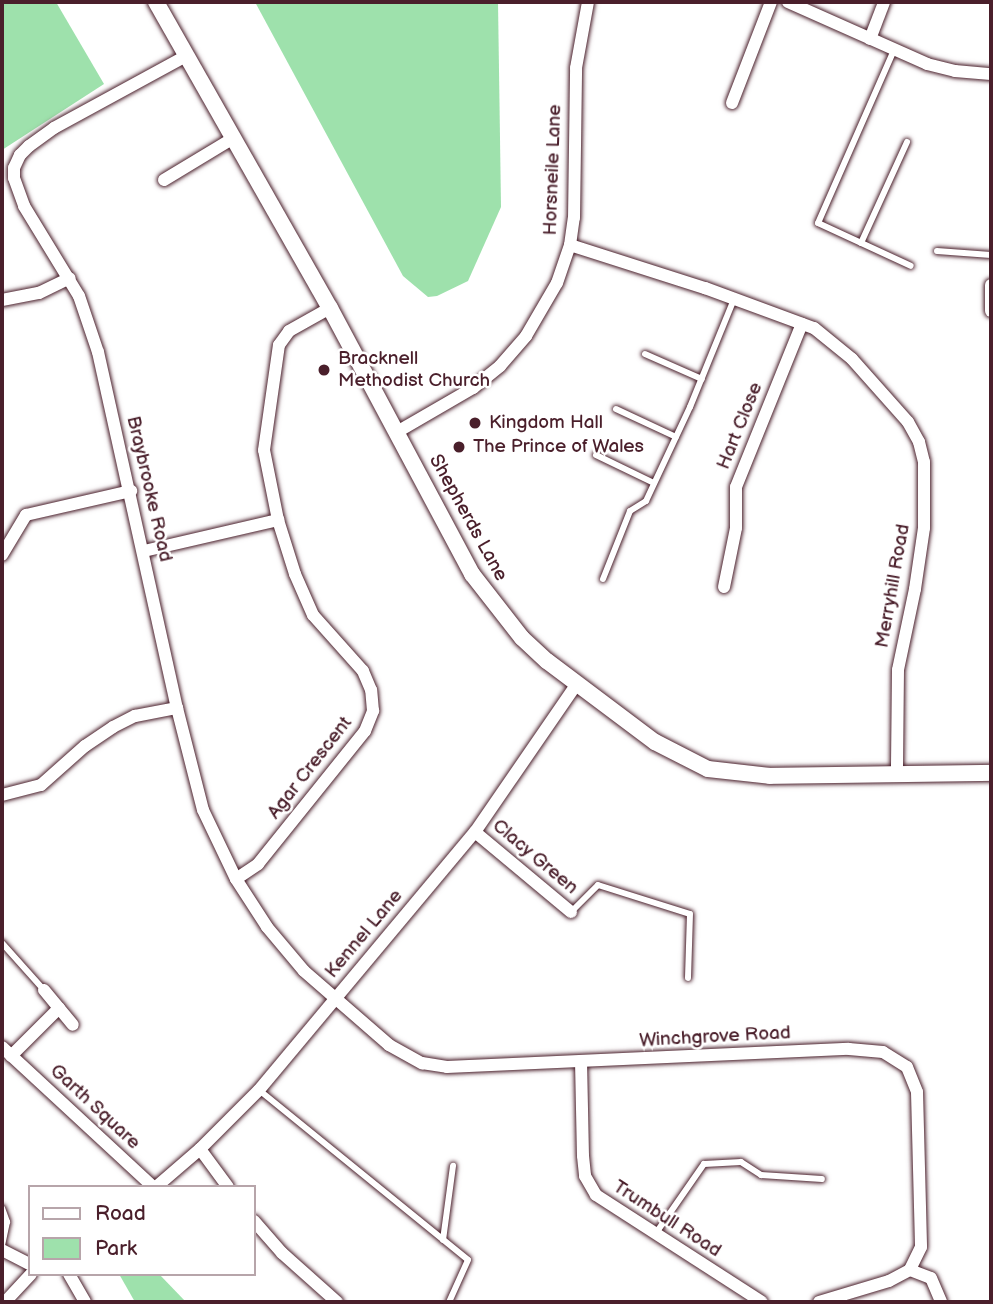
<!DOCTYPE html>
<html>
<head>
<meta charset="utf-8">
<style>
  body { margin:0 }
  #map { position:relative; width:993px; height:1304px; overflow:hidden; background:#fff; font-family:"Balsamiq Sans",sans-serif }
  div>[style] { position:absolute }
  .green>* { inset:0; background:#9ee1ac }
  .roads { filter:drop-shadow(0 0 2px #4a1f2b) drop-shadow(0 0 2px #4a1f2b) }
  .service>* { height:6px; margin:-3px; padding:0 3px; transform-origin:3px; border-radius:3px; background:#fff }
  .minor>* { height:12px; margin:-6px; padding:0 6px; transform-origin:6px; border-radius:6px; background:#fff }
  .tertiary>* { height:16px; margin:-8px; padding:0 8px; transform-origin:8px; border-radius:8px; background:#fff }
  .dots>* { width:19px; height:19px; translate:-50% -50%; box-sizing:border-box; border:4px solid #fff; border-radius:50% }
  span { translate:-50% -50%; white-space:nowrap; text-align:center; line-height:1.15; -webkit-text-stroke:5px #fff; paint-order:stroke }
  .street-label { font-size:19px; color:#4a1f2b }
  .poi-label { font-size:19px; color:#4a1f2b }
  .left { translate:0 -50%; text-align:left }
  .frame { position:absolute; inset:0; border:4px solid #4a1f2b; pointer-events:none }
  .legend { position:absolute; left:28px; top:1185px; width:228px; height:91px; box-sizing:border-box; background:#fff; border:2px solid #b7a5aa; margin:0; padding:9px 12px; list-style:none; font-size:21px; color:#4a1f2b }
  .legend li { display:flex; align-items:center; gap:14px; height:35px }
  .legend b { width:35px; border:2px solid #b7a5aa }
</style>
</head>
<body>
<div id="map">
  <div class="green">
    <div style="clip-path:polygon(2px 2px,56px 2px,104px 84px,2px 150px)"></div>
    <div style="clip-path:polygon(255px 2px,498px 2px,501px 207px,468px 281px,437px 296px,428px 297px,403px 276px)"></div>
    <div style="clip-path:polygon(119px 1274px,159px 1274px,186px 1302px,135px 1302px)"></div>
  </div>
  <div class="roads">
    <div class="service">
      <div style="left:894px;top:50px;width:189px;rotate:113.7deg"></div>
      <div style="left:818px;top:223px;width:102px;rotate:24.8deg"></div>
      <div style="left:861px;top:243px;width:111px;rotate:-65.5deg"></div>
      <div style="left:937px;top:251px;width:54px;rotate:4.2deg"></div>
      <div style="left:645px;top:354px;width:62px;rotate:23.7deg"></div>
      <div style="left:616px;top:409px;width:66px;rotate:25deg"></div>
      <div style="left:596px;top:455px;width:64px;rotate:25.8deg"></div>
      <div style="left:603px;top:579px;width:73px;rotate:-68.3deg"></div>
      <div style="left:630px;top:511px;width:19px;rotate:-32deg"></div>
      <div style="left:646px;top:501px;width:104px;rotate:-64.9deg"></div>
      <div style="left:690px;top:407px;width:117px;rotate:-67.8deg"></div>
      <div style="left:571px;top:912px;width:38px;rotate:-45deg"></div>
      <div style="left:598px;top:885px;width:96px;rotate:17.5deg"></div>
      <div style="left:690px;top:914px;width:64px;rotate:91.8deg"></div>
      <div style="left:2px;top:943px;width:63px;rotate:48.2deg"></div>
      <div style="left:259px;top:1090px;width:269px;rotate:39.1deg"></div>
      <div style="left:468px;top:1260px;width:46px;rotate:114.3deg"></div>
      <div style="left:2px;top:1208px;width:15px;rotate:70deg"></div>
      <div style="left:7px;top:1222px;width:25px;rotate:102deg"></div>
      <div style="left:656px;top:1233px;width:84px;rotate:-55.2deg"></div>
      <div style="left:704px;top:1164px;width:37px;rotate:-3deg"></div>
      <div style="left:741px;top:1162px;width:24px;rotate:33deg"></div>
      <div style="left:761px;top:1175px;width:61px;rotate:3.8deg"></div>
      <div style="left:443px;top:1240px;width:75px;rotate:-82.3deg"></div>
    </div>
    <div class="minor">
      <div style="left:788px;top:2px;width:152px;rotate:24deg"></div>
      <div style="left:927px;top:64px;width:29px;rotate:14deg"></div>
      <div style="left:955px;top:71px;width:36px;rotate:5deg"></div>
      <div style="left:870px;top:39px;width:40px;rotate:-69deg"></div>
      <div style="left:186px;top:56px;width:150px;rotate:151.4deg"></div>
      <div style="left:54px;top:128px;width:31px;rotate:144deg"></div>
      <div style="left:29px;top:146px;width:13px;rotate:135deg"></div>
      <div style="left:20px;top:155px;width:14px;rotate:115deg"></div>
      <div style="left:14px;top:168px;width:10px;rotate:90deg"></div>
      <div style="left:14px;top:178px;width:30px;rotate:70deg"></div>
      <div style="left:24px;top:206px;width:105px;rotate:58.6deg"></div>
      <div style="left:79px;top:296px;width:59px;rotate:71.3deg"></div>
      <div style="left:98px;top:352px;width:365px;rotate:77.5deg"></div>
      <div style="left:177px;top:708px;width:105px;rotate:75.7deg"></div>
      <div style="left:203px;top:810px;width:76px;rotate:64.4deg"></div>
      <div style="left:236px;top:879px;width:57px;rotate:57.1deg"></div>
      <div style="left:267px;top:927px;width:57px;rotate:49.9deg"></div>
      <div style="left:304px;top:971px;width:113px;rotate:41deg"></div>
      <div style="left:389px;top:1045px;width:38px;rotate:29deg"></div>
      <div style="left:422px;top:1063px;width:25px;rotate:9deg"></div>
      <div style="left:447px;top:1067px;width:402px;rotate:-2.6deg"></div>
      <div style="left:849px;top:1049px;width:34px;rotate:5deg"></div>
      <div style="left:883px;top:1052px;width:28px;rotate:32deg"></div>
      <div style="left:907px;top:1067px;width:27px;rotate:68deg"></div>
      <div style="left:917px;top:1092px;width:155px;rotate:88.5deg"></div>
      <div style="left:921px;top:1247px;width:25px;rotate:116deg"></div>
      <div style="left:732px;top:103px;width:108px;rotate:-68.9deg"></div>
      <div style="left:164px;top:180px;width:79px;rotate:-31.1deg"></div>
      <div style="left:570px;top:245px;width:142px;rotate:17.7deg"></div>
      <div style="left:705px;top:288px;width:116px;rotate:20.2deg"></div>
      <div style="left:814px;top:328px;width:49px;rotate:39.2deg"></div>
      <div style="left:852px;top:359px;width:84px;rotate:48.4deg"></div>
      <div style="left:908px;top:422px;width:23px;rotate:61deg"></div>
      <div style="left:919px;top:442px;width:21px;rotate:76deg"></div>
      <div style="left:924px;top:462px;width:66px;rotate:90deg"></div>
      <div style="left:924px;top:528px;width:62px;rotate:98.4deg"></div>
      <div style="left:915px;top:589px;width:83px;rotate:101.9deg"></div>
      <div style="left:898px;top:670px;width:104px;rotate:90.6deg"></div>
      <div style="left:991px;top:285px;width:26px;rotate:90deg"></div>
      <div style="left:2px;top:300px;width:38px;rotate:-11deg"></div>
      <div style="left:39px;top:293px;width:34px;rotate:-26deg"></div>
      <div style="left:397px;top:432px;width:88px;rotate:-30.1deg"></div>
      <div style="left:473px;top:388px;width:35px;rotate:-39deg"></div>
      <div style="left:500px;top:366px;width:40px;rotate:-49deg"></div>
      <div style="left:526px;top:336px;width:61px;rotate:-59.7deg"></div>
      <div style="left:557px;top:283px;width:40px;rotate:-71.1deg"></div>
      <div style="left:570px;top:245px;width:27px;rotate:-82deg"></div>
      <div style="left:574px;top:218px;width:150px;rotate:-89.2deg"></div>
      <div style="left:576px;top:68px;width:67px;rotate:-79.7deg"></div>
      <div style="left:144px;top:551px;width:138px;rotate:-13deg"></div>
      <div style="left:2px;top:555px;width:47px;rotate:-59deg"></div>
      <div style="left:26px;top:515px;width:108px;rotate:-12.9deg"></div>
      <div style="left:724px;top:587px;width:60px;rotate:-78.5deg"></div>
      <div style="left:736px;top:528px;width:41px;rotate:-90deg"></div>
      <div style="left:736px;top:487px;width:176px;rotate:-68deg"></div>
      <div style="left:2px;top:795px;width:40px;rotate:-14.4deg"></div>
      <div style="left:41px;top:785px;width:59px;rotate:-41.6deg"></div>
      <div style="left:85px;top:746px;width:34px;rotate:-34deg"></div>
      <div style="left:113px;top:727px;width:25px;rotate:-27deg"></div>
      <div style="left:135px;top:716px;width:43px;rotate:-10.8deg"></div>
      <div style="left:475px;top:832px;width:125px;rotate:39.8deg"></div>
      <div style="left:236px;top:879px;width:27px;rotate:-34deg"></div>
      <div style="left:258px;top:864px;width:171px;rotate:-51.2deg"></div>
      <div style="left:365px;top:731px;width:22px;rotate:-68deg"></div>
      <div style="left:373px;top:711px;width:21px;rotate:-95deg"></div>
      <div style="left:371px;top:690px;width:21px;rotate:-113deg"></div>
      <div style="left:363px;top:671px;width:75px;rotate:-131.8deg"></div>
      <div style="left:313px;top:615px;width:45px;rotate:-113.7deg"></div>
      <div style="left:295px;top:574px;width:57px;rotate:-107.5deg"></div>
      <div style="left:278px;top:520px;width:71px;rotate:-101.3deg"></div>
      <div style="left:264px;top:450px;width:106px;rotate:-81.9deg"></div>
      <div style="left:279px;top:345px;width:17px;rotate:-54deg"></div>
      <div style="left:289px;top:331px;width:47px;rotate:-29.3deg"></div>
      <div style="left:44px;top:990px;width:45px;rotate:50.4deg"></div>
      <div style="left:2px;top:1047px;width:206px;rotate:42.8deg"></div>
      <div style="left:11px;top:1056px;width:68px;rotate:-45deg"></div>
      <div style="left:581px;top:1061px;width:95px;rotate:88.8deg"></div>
      <div style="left:583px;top:1156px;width:20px;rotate:84deg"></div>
      <div style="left:585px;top:1176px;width:22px;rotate:60deg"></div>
      <div style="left:596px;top:1195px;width:197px;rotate:32.8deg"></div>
      <div style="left:200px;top:1149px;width:47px;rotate:53.6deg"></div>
      <div style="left:156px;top:1187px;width:58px;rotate:-40.8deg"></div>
      <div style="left:200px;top:1149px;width:83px;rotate:-45deg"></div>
      <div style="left:259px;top:1090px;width:336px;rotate:-50.1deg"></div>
      <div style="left:475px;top:832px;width:178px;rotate:-55.5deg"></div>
      <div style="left:254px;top:1221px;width:43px;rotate:48.8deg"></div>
      <div style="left:282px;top:1253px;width:74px;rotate:41.7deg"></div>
      <div style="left:2px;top:1250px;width:31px;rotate:27deg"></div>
      <div style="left:910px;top:1270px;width:22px;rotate:21deg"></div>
      <div style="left:931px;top:1278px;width:26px;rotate:67deg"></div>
      <div style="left:69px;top:1274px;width:32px;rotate:60deg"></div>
      <div style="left:5px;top:1302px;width:38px;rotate:-47deg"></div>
      <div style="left:819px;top:1302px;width:73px;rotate:-16.7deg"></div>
      <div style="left:889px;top:1281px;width:24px;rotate:-28deg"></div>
    </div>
    <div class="tertiary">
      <div style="left:156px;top:2px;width:352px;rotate:60.4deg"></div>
      <div style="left:330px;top:308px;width:302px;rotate:61.9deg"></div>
      <div style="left:472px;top:574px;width:81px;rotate:52deg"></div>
      <div style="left:522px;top:638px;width:34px;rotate:43deg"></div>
      <div style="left:547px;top:661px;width:135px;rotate:36.9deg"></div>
      <div style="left:655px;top:742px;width:59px;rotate:27deg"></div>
      <div style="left:708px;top:769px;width:62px;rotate:6.4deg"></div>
      <div style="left:770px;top:776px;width:221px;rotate:-0.8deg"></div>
    </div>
  </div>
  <div class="dots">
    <div style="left:324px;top:370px;background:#4a1f2b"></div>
    <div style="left:475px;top:423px;background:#4a1f2b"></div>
    <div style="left:459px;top:447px;background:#4a1f2b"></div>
  </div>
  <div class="street-label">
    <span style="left:553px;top:170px;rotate:-88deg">Horsneile Lane</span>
    <span style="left:740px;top:426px;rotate:-68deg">Hart Close</span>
    <span style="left:149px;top:489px;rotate:77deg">Braybrooke Road</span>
    <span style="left:468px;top:518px;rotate:61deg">Shepherds Lane</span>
    <span style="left:893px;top:586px;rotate:-80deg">Merryhill Road</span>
    <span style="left:310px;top:768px;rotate:-52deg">Agar Crescent</span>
    <span style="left:535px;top:857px;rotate:40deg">Clacy Green</span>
    <span style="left:364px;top:934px;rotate:-50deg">Kennel Lane</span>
    <span style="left:715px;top:1037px;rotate:-3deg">Winchgrove Road</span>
    <span style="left:95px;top:1107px;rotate:43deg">Garth Square</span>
    <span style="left:667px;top:1219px;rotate:33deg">Trumbull Road</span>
  </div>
  <div class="poi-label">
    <span class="left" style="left:338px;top:370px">Bracknell<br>Methodist Church</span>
    <span class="left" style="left:489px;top:423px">Kingdom Hall</span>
    <span class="left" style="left:473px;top:447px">The Prince of Wales</span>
  </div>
  <div class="frame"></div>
  <ul class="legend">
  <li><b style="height:9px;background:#fff"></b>Road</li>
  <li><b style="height:19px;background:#9ee1ac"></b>Park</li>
  </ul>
</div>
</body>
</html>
